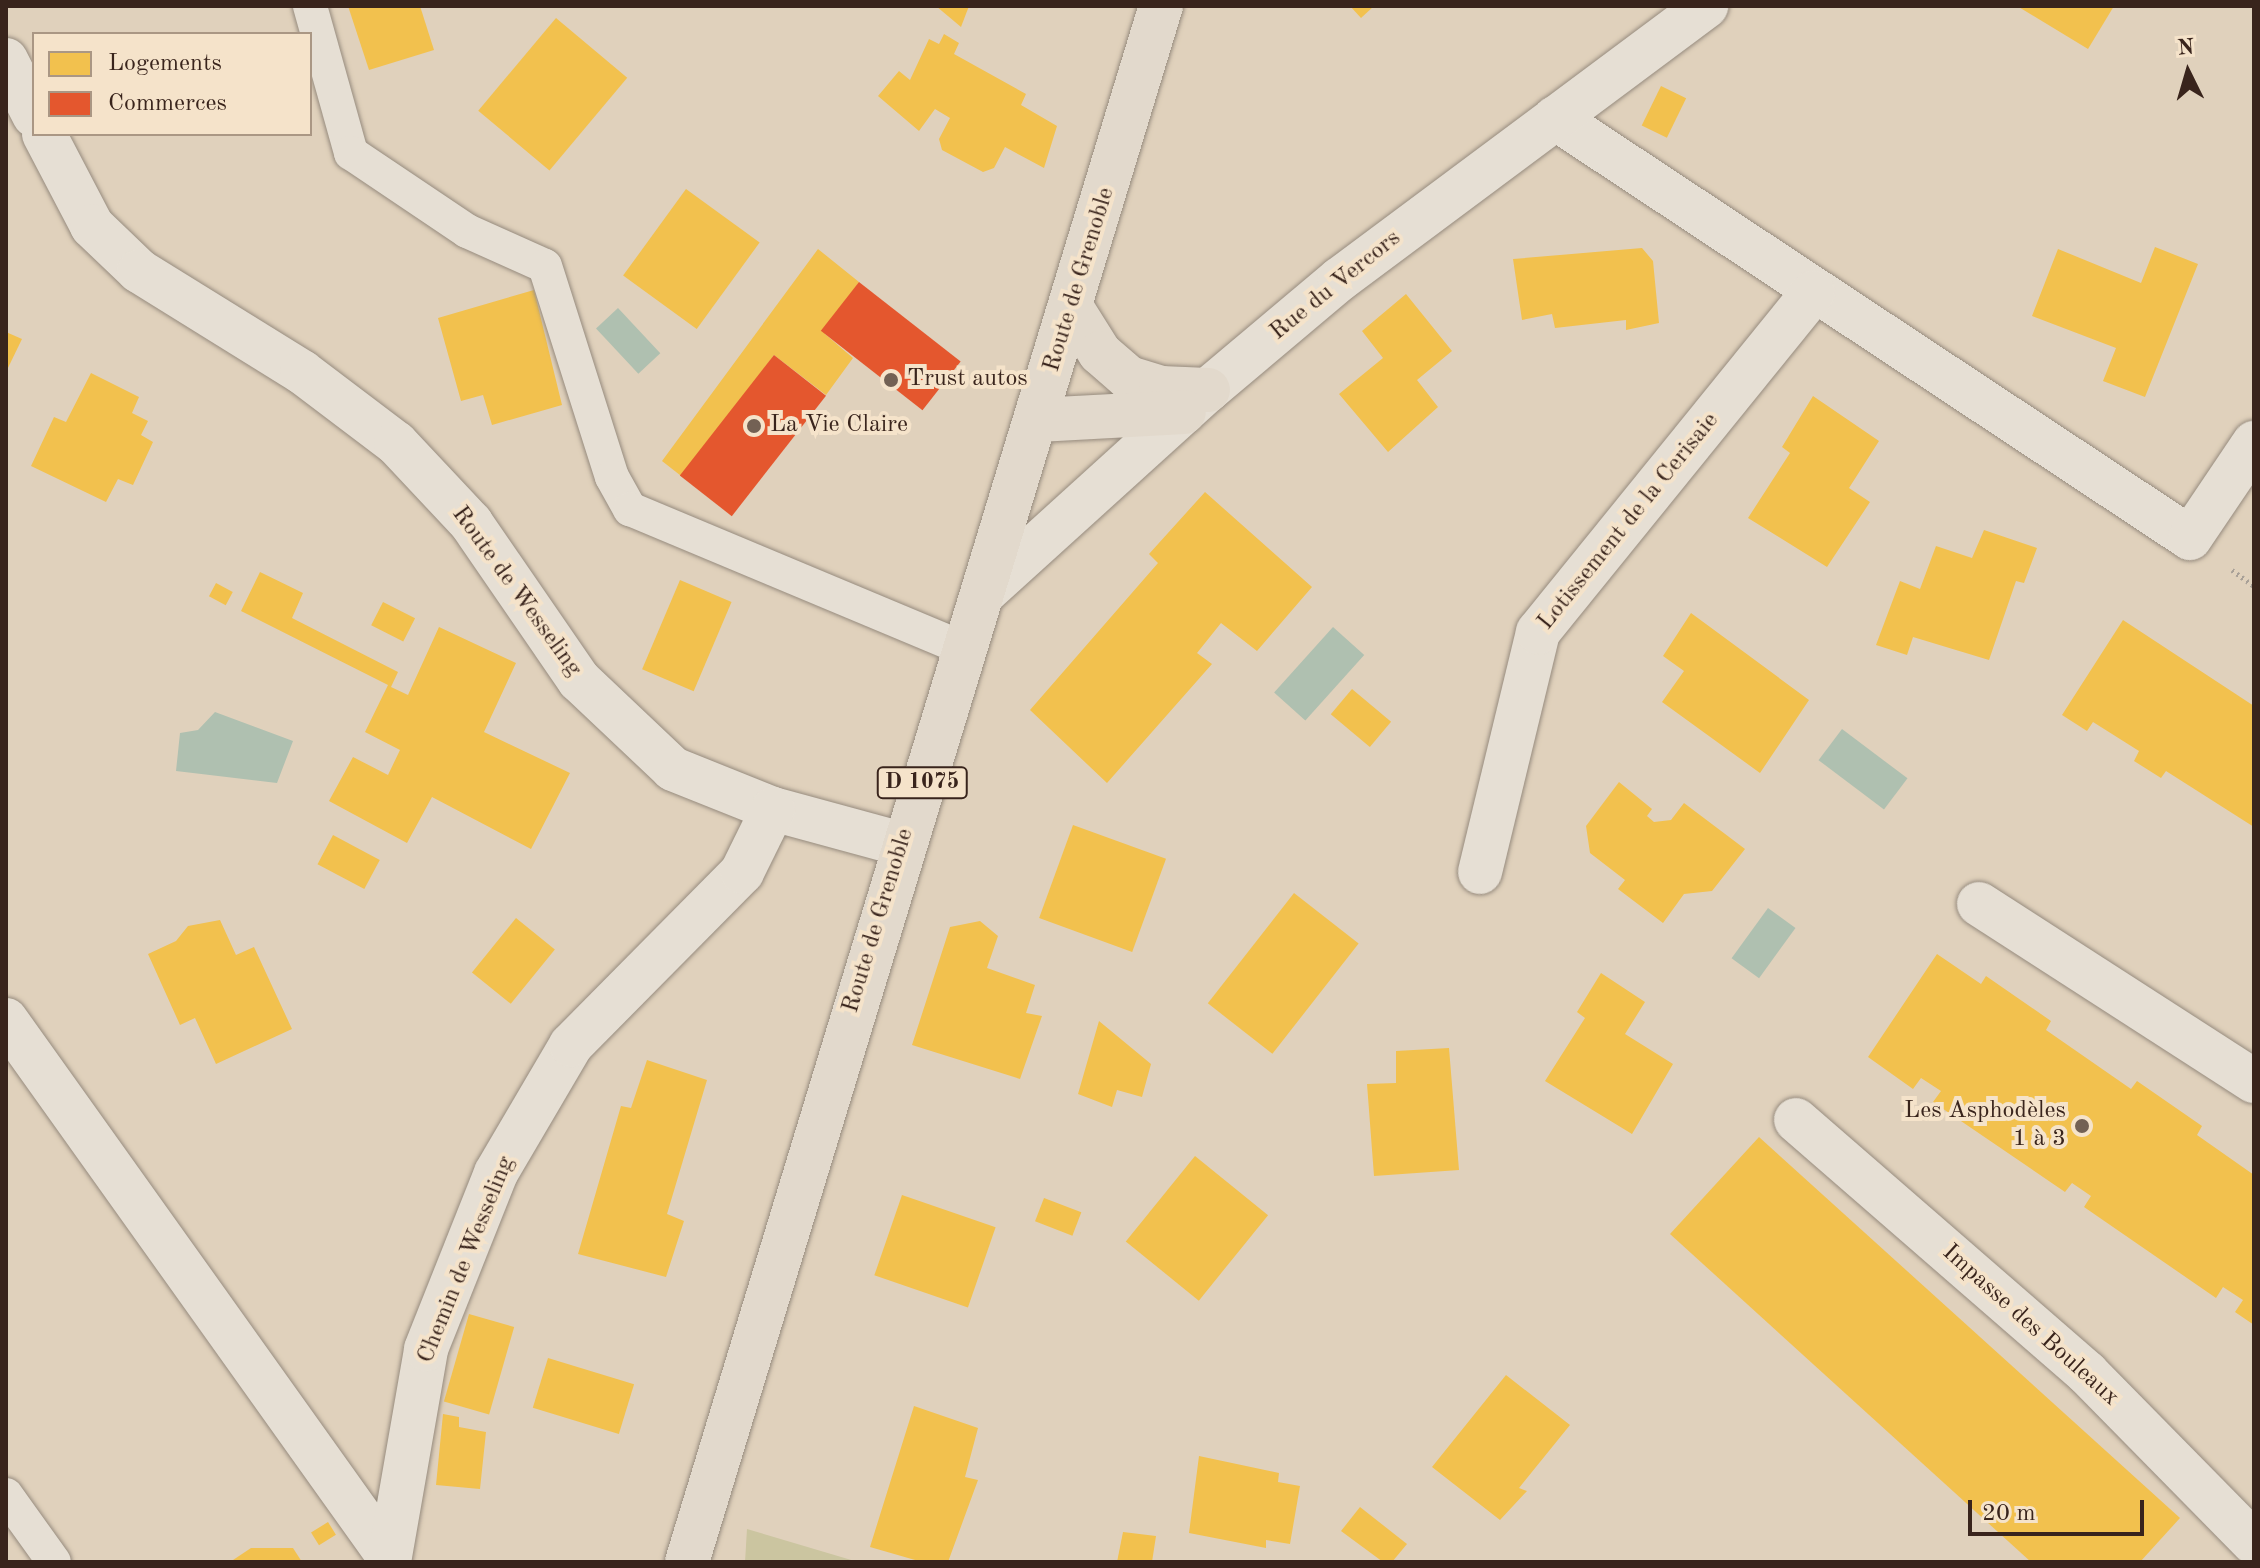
<!DOCTYPE html>
<html>
<head>
<meta charset="utf-8">
<style>
  body { margin:0 }
  #map { position:relative; width:2260px; height:1568px; overflow:hidden; background:#e0d1bc; font-family:"Old Standard TT",serif }
  div>[style] { position:absolute }
  .green>* { inset:0; background:#cbc5a0 }
  .water>* { inset:0; background:#afc0b0; transform-origin:0 0 }
  .homes>* { inset:0; background:#f2c14e; transform-origin:0 0 }
  .shops>* { inset:0; background:#e4572e; transform-origin:0 0 }
  .path>* { height:5px; margin-top:-2.5px; transform-origin:0; background:repeating-linear-gradient(90deg,#a8a097 0 2px,transparent 0 6px) }
  .roads { filter:drop-shadow(0 0 2px #968b7e) drop-shadow(0 0 2px #968b7e) }
  .lane>* { height:34px; margin:-17px; padding:0 17px; transform-origin:17px; border-radius:17px; background:#e6dfd4 }
  .street>* { height:44px; margin:-22px; padding:0 22px; transform-origin:22px; border-radius:22px; background:#e6dfd4 }
  .primary>* { height:44px; margin:-22px; padding:0 22px; transform-origin:22px; border-radius:22px; background:#e2d9cc }
  .dots>* { width:22px; height:22px; translate:-50% -50%; box-sizing:border-box; border:4px solid #f5e3ca; border-radius:50% }
  span { translate:-50% -50%; white-space:nowrap; text-align:center; line-height:1.15; -webkit-text-stroke:8px #f5e3ca; paint-order:stroke }
  .shield-label span { padding:2px 6px; background:#f5e3ca; border:2px solid; border-radius:6px; -webkit-text-stroke-width:0 }
  .shield-label { font-size:22px; color:#39241c; font-weight:700 }
  .street-label { font-size:24px; color:#39241c }
  .poi-label { font-size:24px; color:#39241c }
  .left { translate:0 -50%; text-align:left }
  .right { translate:-100% -50%; text-align:right }
  .frame { position:absolute; inset:0; border:8px solid #39241c; pointer-events:none }
  .legend { position:absolute; left:32px; top:32px; width:280px; height:104px; box-sizing:border-box; background:#f5e3ca; border:2px solid #aa9784; margin:0; padding:10px 14px; list-style:none; font-size:24px; color:#39241c }
  .legend li { display:flex; align-items:center; gap:16px; height:40px }
  .legend b { width:40px; border:2px solid #aa9784 }
  .north { position:absolute; left:2148px; top:32px; width:80px; height:80px; -webkit-text-stroke:6px #f5e3ca; paint-order:stroke; rotate:355deg; font-size:22px; font-weight:700; line-height:32px; text-align:center; color:#39241c }
  .north::after { content:''; display:block; margin:auto; width:28px; height:36px; background:#39241c; clip-path:polygon(50% 0,100% 100%,50% 72%,0 100%) }
  .scale { position:absolute; left:1968px; top:1500px; width:176px; height:36px; box-sizing:border-box; border:4px solid #39241c; border-top:0; padding-left:10px; font-size:24px; line-height:28px; white-space:nowrap; color:#39241c; -webkit-text-stroke:6px #f5e3ca; paint-order:stroke }
</style>
</head>
<body>
<div id="map">
  <div class="green">
    <div style="clip-path:polygon(747px 1529px,858px 1562px,745px 1562px)"></div>
  </div>
  <div class="water">
    <div style="left:618px;top:308px;width:62px;height:30px;rotate:47deg"></div>
    <div style="left:1333px;top:627px;width:42px;height:88px;rotate:42deg"></div>
    <div style="clip-path:polygon(215px 712px,293px 741px,277px 783px,176px 771px,180px 733px,198px 730px)"></div>
    <div style="left:1842px;top:729px;width:82px;height:39px;rotate:37deg"></div>
    <div style="left:1768px;top:908px;width:34px;height:62px;rotate:36deg"></div>
  </div>
  <div class="homes">
    <div style="clip-path:polygon(348px 6px,420px 6px,434px 50px,369px 70px)"></div>
    <div style="clip-path:polygon(936px 6px,969px 6px,961px 27px)"></div>
    <div style="clip-path:polygon(1350px 6px,1374px 6px,1361px 18px)"></div>
    <div style="clip-path:polygon(2017px 6px,2114px 6px,2088px 49px)"></div>
    <div style="left:556px;top:18px;width:93px;height:121px;rotate:40deg"></div>
    <div style="clip-path:polygon(944px 34px,959px 43px,954px 54px,1026px 94px,1021px 105px,1057px 126px,1044px 168px,1005px 147px,994px 168px,983px 172px,942px 150px,939px 139px,950px 118px,935px 109px,919px 131px,878px 96px,899px 71px,910px 80px,929px 39px,939px 44px)"></div>
    <div style="left:1661px;top:86px;width:28px;height:44px;rotate:26deg"></div>
    <div style="left:686px;top:189px;width:91px;height:107px;rotate:36deg"></div>
    <div style="clip-path:polygon(2155px 247px,2198px 264px,2145px 397px,2103px 381px,2116px 348px,2032px 316px,2058px 249px,2141px 283px)"></div>
    <div style="clip-path:polygon(1642px 248px,1653px 261px,1659px 323px,1626px 330px,1626px 320px,1555px 328px,1552px 314px,1522px 320px,1513px 259px)"></div>
    <div style="clip-path:polygon(818px 249px,859px 282px,825px 334px,853px 358px,826px 395px,774px 355px,685px 479px,662px 461px)"></div>
    <div style="clip-path:polygon(534px 290px,562px 405px,492px 425px,483px 395px,461px 401px,438px 318px)"></div>
    <div style="clip-path:polygon(1406px 294px,1452px 351px,1417px 380px,1438px 407px,1388px 452px,1339px 394px,1383px 358px,1362px 331px)"></div>
    <div style="clip-path:polygon(6px 332px,22px 339px,6px 372px)"></div>
    <div style="clip-path:polygon(91px 373px,139px 397px,132px 413px,148px 421px,141px 435px,153px 442px,133px 485px,118px 479px,106px 502px,31px 466px,54px 417px,66px 422px)"></div>
    <div style="clip-path:polygon(1813px 396px,1879px 441px,1849px 488px,1870px 502px,1827px 567px,1748px 518px,1790px 453px,1782px 447px)"></div>
    <div style="clip-path:polygon(1205px 492px,1312px 587px,1257px 651px,1221px 623px,1197px 653px,1212px 664px,1107px 783px,1030px 710px,1158px 563px,1149px 554px)"></div>
    <div style="clip-path:polygon(1984px 530px,2037px 548px,2024px 583px,2016px 581px,1989px 660px,1913px 637px,1907px 655px,1876px 645px,1900px 581px,1920px 589px,1936px 546px,1972px 558px)"></div>
    <div style="clip-path:polygon(260px 572px,303px 593px,292px 618px,398px 672px,391px 687px,408px 695px,439px 627px,516px 663px,484px 732px,570px 773px,531px 849px,432px 797px,407px 843px,329px 801px,353px 757px,388px 775px,400px 750px,365px 732px,388px 685px,241px 611px)"></div>
    <div style="left:680px;top:580px;width:56px;height:97px;rotate:23deg"></div>
    <div style="left:216px;top:583px;width:19px;height:15px;rotate:28deg"></div>
    <div style="left:383px;top:602px;width:36px;height:26px;rotate:27deg"></div>
    <div style="clip-path:polygon(1691px 613px,1809px 700px,1760px 773px,1662px 702px,1684px 671px,1663px 656px)"></div>
    <div style="clip-path:polygon(2123px 620px,2254px 706px,2254px 827px,2166px 771px,2161px 778px,2134px 761px,2139px 751px,2093px 722px,2087px 731px,2062px 715px)"></div>
    <div style="left:1352px;top:689px;width:51px;height:33px;rotate:40deg"></div>
    <div style="clip-path:polygon(1619px 782px,1652px 809px,1647px 816px,1654px 822px,1671px 820px,1684px 803px,1745px 849px,1712px 891px,1684px 894px,1663px 923px,1618px 889px,1625px 880px,1590px 853px,1586px 826px)"></div>
    <div style="left:1073px;top:825px;width:99px;height:99px;rotate:20deg"></div>
    <div style="left:333px;top:835px;width:53px;height:33px;rotate:28deg"></div>
    <div style="left:1294px;top:893px;width:82px;height:140px;rotate:38deg"></div>
    <div style="left:516px;top:918px;width:50px;height:70px;rotate:39deg"></div>
    <div style="clip-path:polygon(220px 920px,236px 955px,254px 947px,292px 1029px,216px 1064px,195px 1018px,180px 1025px,148px 954px,176px 941px,188px 926px)"></div>
    <div style="clip-path:polygon(980px 921px,998px 936px,987px 968px,1035px 985px,1026px 1013px,1042px 1016px,1020px 1079px,912px 1045px,950px 927px)"></div>
    <div style="clip-path:polygon(1937px 954px,1981px 984px,1986px 976px,2051px 1021px,2046px 1030px,2131px 1089px,2137px 1081px,2202px 1126px,2197px 1135px,2254px 1175px,2254px 1325px,2235px 1312px,2243px 1300px,2223px 1287px,2216px 1298px,2084px 1207px,2091px 1196px,2072px 1183px,2065px 1192px,1933px 1102px,1941px 1091px,1921px 1078px,1913px 1089px,1868px 1057px)"></div>
    <div style="clip-path:polygon(1601px 973px,1645px 1002px,1625px 1034px,1673px 1064px,1632px 1134px,1545px 1081px,1585px 1018px,1577px 1012px)"></div>
    <div style="clip-path:polygon(1099px 1021px,1151px 1064px,1142px 1097px,1117px 1090px,1112px 1107px,1078px 1094px)"></div>
    <div style="clip-path:polygon(1449px 1048px,1459px 1170px,1374px 1176px,1367px 1084px,1396px 1083px,1396px 1051px)"></div>
    <div style="clip-path:polygon(647px 1060px,707px 1080px,667px 1214px,684px 1221px,666px 1277px,578px 1254px,621px 1106px,631px 1108px)"></div>
    <div style="clip-path:polygon(1759px 1137px,2180px 1518px,2140px 1562px,2031px 1562px,1670px 1234px)"></div>
    <div style="left:1195px;top:1156px;width:94px;height:110px;rotate:39deg"></div>
    <div style="left:902px;top:1195px;width:99px;height:85px;rotate:19deg"></div>
    <div style="left:1044px;top:1198px;width:40px;height:25px;rotate:21deg"></div>
    <div style="left:469px;top:1314px;width:47px;height:91px;rotate:16deg"></div>
    <div style="left:548px;top:1358px;width:90px;height:52px;rotate:17deg"></div>
    <div style="clip-path:polygon(1506px 1375px,1570px 1425px,1519px 1488px,1527px 1491px,1500px 1520px,1432px 1467px)"></div>
    <div style="clip-path:polygon(914px 1406px,978px 1428px,965px 1477px,978px 1480px,948px 1562px,922px 1562px,870px 1547px)"></div>
    <div style="clip-path:polygon(443px 1414px,459px 1417px,459px 1427px,486px 1432px,480px 1489px,436px 1485px)"></div>
    <div style="clip-path:polygon(1199px 1456px,1279px 1473px,1278px 1482px,1300px 1486px,1290px 1544px,1266px 1540px,1266px 1548px,1189px 1533px)"></div>
    <div style="clip-path:polygon(1360px 1507px,1407px 1544px,1392px 1562px,1383px 1562px,1341px 1531px)"></div>
    <div style="left:328px;top:1522px;width:15px;height:20px;rotate:58deg"></div>
    <div style="clip-path:polygon(1123px 1532px,1156px 1536px,1152px 1562px,1117px 1562px)"></div>
    <div style="clip-path:polygon(251px 1548px,293px 1548px,302px 1562px,230px 1562px)"></div>
  </div>
  <div class="shops">
    <div style="left:859px;top:282px;width:129px;height:62px;rotate:38deg"></div>
    <div style="left:774px;top:355px;width:66px;height:153px;rotate:38deg"></div>
  </div>
  <div class="path">
    <div style="left:2232px;top:570px;width:27px;rotate:36deg"></div>
  </div>
  <div class="roads">
    <div class="lane">
      <div style="left:310px;top:6px;width:153px;rotate:74.4deg"></div>
      <div style="left:351px;top:153px;width:140px;rotate:33.9deg"></div>
      <div style="left:467px;top:231px;width:85px;rotate:24.2deg"></div>
      <div style="left:545px;top:266px;width:221px;rotate:72.4deg"></div>
      <div style="left:612px;top:477px;width:37px;rotate:61deg"></div>
      <div style="left:630px;top:509px;width:365px;rotate:22.7deg"></div>
      <div style="left:6px;top:1495px;width:82px;rotate:54.4deg"></div>
    </div>
    <div class="street">
      <div style="left:6px;top:60px;width:62px;rotate:63deg"></div>
      <div style="left:1555px;top:118px;width:761px;rotate:33.48deg"></div>
      <div style="left:2190px;top:538px;width:115px;rotate:-56deg"></div>
      <div style="left:44px;top:134px;width:104px;rotate:62.4deg"></div>
      <div style="left:92px;top:226px;width:65px;rotate:43.8deg"></div>
      <div style="left:139px;top:271px;width:192px;rotate:31.8deg"></div>
      <div style="left:302px;top:372px;width:118px;rotate:37.1deg"></div>
      <div style="left:396px;top:443px;width:110px;rotate:46.8deg"></div>
      <div style="left:471px;top:523px;width:191px;rotate:55.5deg"></div>
      <div style="left:579px;top:680px;width:129px;rotate:43.4deg"></div>
      <div style="left:673px;top:769px;width:108px;rotate:21.8deg"></div>
      <div style="left:773px;top:809px;width:134px;rotate:15.2deg"></div>
      <div style="left:986px;top:591px;width:299px;rotate:-42.2deg"></div>
      <div style="left:1208px;top:390px;width:172px;rotate:-40.1deg"></div>
      <div style="left:1340px;top:279px;width:457px;rotate:-36.7deg"></div>
      <div style="left:1480px;top:872px;width:247px;rotate:-76.4deg"></div>
      <div style="left:1538px;top:632px;width:437px;rotate:-51deg"></div>
      <div style="left:1979px;top:904px;width:327px;rotate:32.8deg"></div>
      <div style="left:6px;top:1020px;width:660px;rotate:54.5deg"></div>
      <div style="left:1796px;top:1120px;width:386px;rotate:41deg"></div>
      <div style="left:2087px;top:1373px;width:238px;rotate:45.5deg"></div>
      <div style="left:389px;top:1562px;width:216px;rotate:-80.1deg"></div>
      <div style="left:426px;top:1349px;width:189px;rotate:-68.3deg"></div>
      <div style="left:496px;top:1173px;width:148px;rotate:-59.6deg"></div>
      <div style="left:571px;top:1045px;width:243px;rotate:-45.3deg"></div>
      <div style="left:742px;top:872px;width:70px;rotate:-63.8deg"></div>
    </div>
    <div class="primary">
      <div style="left:1071px;top:307px;width:54px;rotate:57.8deg"></div>
      <div style="left:1100px;top:353px;width:38px;rotate:41deg"></div>
      <div style="left:1129px;top:378px;width:34px;rotate:17deg"></div>
      <div style="left:1161px;top:388px;width:47px;rotate:2.4deg"></div>
      <div style="left:1038px;top:420px;width:146px;rotate:-3.1deg"></div>
      <div style="left:687px;top:1562px;width:1627px;rotate:-73.06deg"></div>
    </div>
  </div>
  <div class="dots">
    <div style="left:891px;top:380px;background:#736154"></div>
    <div style="left:754px;top:426px;background:#736154"></div>
    <div style="left:2082px;top:1126px;background:#736154"></div>
  </div>
  <div class="shield-label">
    <span style="left:922px;top:783px">D 1075</span>
  </div>
  <div class="street-label">
    <span style="left:1080px;top:280px;rotate:-73deg">Route de Grenoble</span>
    <span style="left:1336px;top:286px;rotate:-39deg">Rue du Vercors</span>
    <span style="left:1629px;top:522px;rotate:-51deg">Lotissement de la Cerisaie</span>
    <span style="left:516px;top:592px;rotate:54deg">Route de Wesseling</span>
    <span style="left:879px;top:921px;rotate:-73deg">Route de Grenoble</span>
    <span style="left:467px;top:1260px;rotate:-68deg">Chemin de Wesseling</span>
    <span style="left:2030px;top:1326px;rotate:42deg">Impasse des Bouleaux</span>
  </div>
  <div class="poi-label">
    <span class="left" style="left:907px;top:380px">Trust autos</span>
    <span class="left" style="left:770px;top:426px">La Vie Claire</span>
    <span class="right" style="left:2066px;top:1126px">Les Asphodèles<br>1 à 3</span>
  </div>
  <div class="frame"></div>
  <ul class="legend">
  <li><b style="height:22px;background:#f2c14e"></b>Logements</li>
  <li><b style="height:22px;background:#e4572e"></b>Commerces</li>
  </ul>
  <div class="north">N</div>
  <div class="scale">20 m</div>
</div>
</body>
</html>
